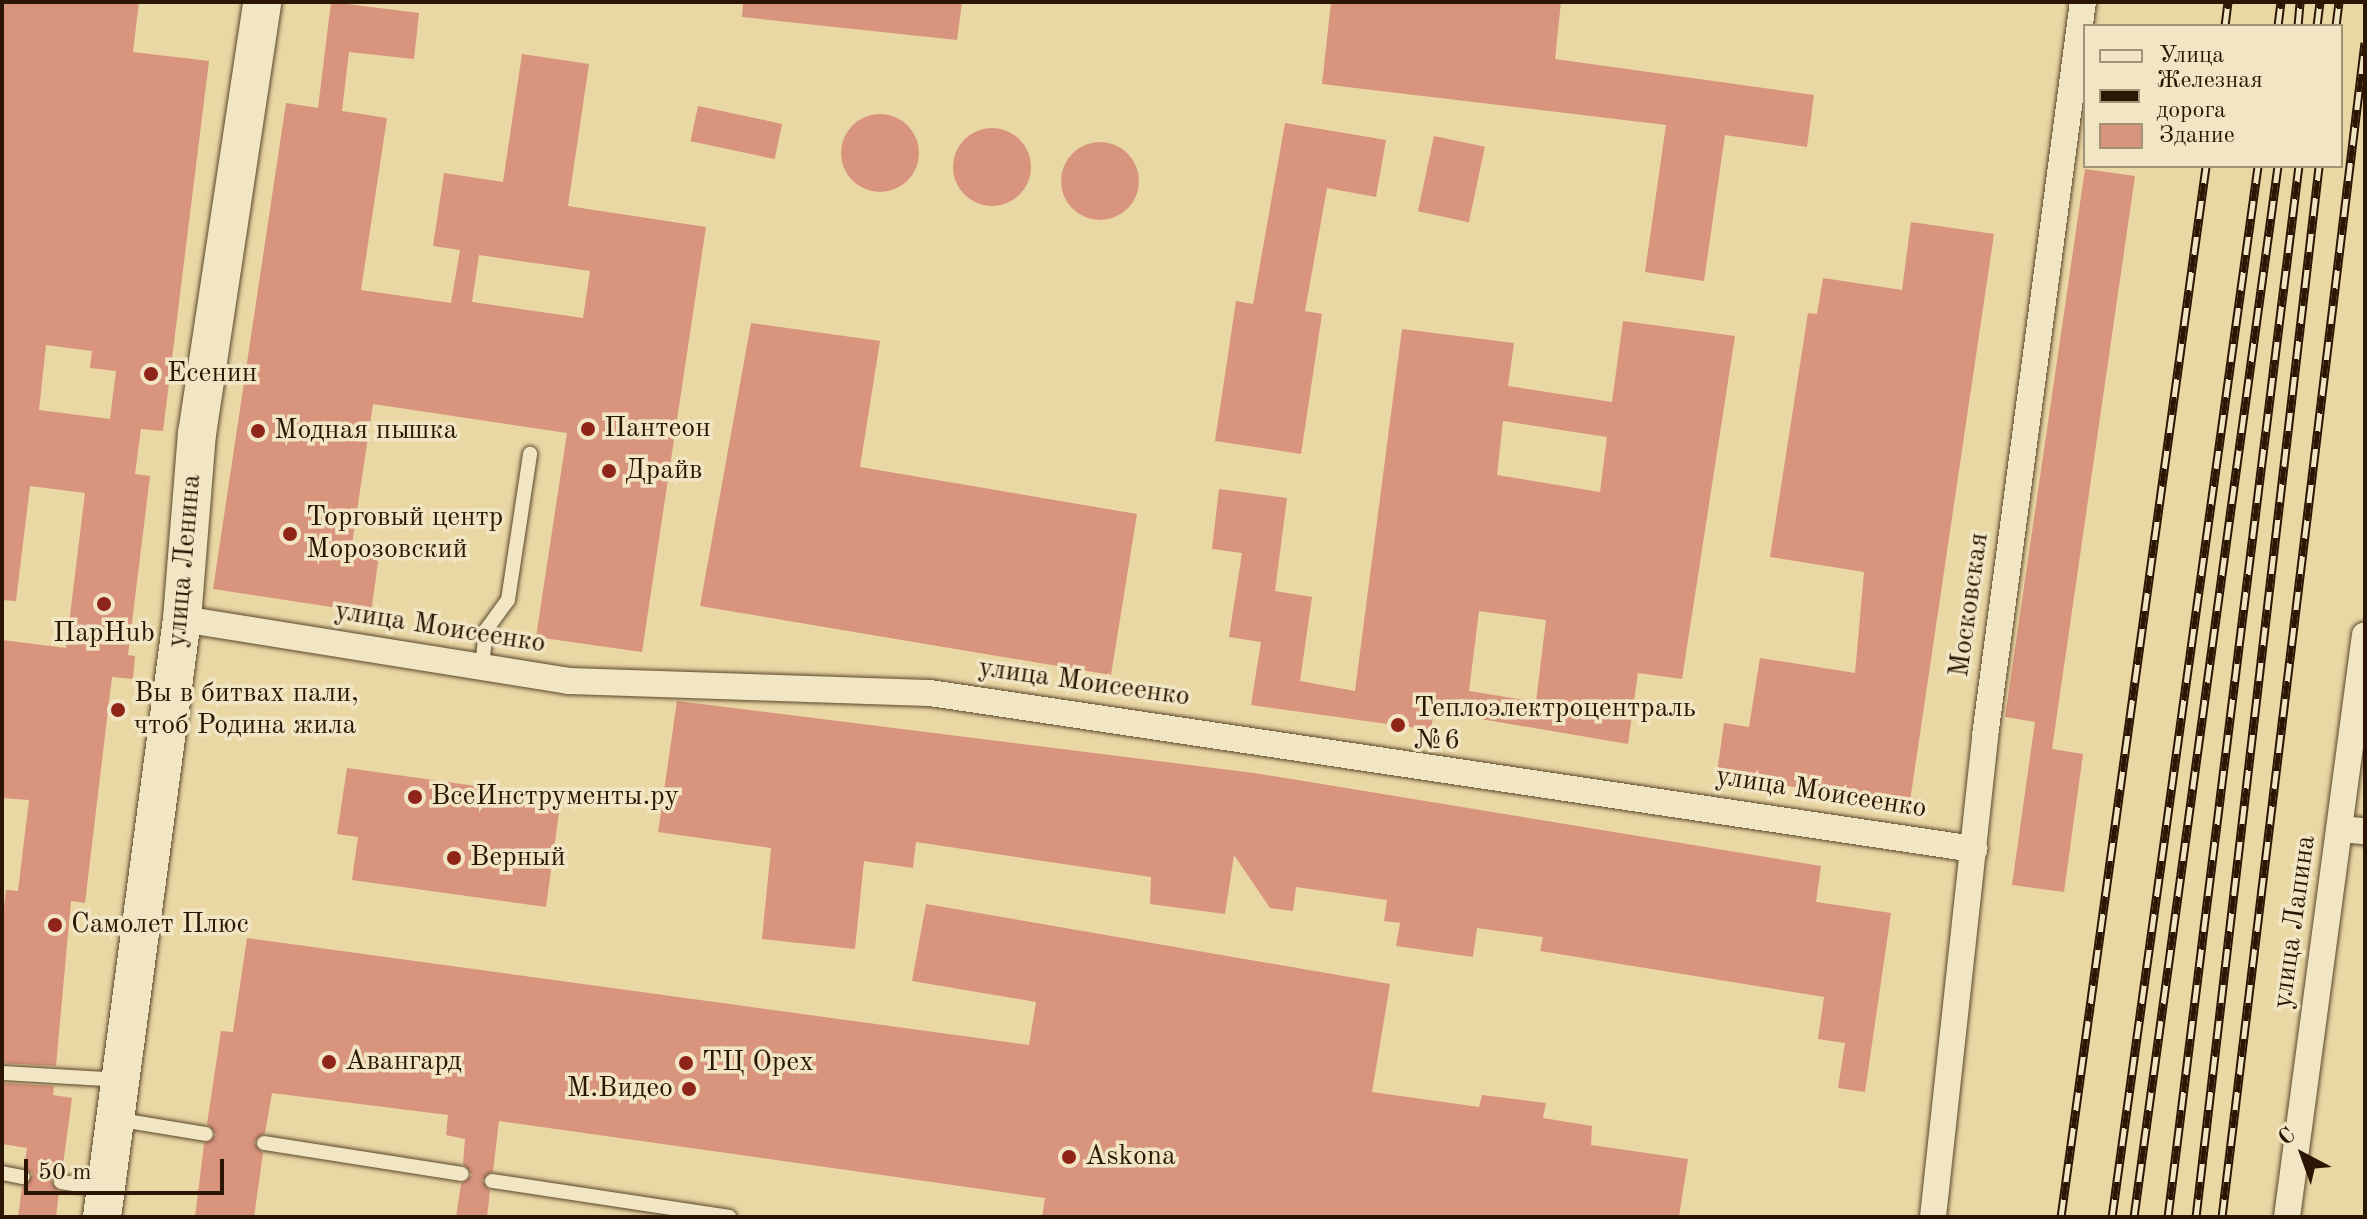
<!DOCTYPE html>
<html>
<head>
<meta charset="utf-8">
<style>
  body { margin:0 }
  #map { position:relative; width:2367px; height:1219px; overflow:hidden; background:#e9d7a4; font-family:"Old Standard TT",serif }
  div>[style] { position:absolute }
  .building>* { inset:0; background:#d9947d; transform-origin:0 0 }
  .round { border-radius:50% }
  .roads { filter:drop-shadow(0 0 2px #5a462c) drop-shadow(0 0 2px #5a462c) }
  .lane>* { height:14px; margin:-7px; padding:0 7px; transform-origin:7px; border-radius:7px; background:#f1e5c4 }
  .street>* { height:26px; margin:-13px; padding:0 13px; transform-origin:13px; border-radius:13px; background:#f1e5c4 }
  .secondary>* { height:38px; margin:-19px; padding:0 19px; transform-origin:19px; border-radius:19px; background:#f1e5c4 }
  .rail>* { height:9px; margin-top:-4.5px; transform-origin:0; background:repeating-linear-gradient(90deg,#f1e5c4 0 18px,#2b1604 0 36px); box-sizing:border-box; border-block:2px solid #2b1604 }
  .dots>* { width:22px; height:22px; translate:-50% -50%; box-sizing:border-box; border:4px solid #f1e5c4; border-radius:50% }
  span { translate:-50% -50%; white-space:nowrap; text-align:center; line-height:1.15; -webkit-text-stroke:7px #f1e5c4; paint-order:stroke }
  .poi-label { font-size:28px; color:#2b1604 }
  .left { translate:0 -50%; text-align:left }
  .right { translate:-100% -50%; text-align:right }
  .street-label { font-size:28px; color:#2b1604 }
  .frame { position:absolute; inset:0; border:4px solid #2b1604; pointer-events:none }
  .legend { position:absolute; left:2083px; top:24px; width:260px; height:144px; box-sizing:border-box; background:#f1e5c4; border:2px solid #a29277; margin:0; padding:10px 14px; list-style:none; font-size:24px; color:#2b1604 }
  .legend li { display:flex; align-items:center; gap:16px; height:40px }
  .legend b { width:40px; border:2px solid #a29277 }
  .north { position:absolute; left:2263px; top:1115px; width:80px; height:80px; -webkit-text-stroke:6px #f1e5c4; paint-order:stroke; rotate:319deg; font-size:22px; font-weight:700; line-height:32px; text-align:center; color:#2b1604 }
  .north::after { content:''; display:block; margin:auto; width:28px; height:36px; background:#2b1604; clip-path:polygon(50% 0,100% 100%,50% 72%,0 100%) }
  .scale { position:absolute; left:24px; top:1159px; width:200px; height:36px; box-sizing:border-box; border:4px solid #2b1604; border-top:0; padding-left:10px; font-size:24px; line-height:28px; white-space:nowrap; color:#2b1604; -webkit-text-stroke:6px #f1e5c4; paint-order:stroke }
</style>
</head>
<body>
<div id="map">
  <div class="building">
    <div style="clip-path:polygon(evenodd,2px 2px,139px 2px,133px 52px,209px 61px,163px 431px,141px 429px,135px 474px,150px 476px,128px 655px,135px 656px,133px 679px,112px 677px,85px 903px,71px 901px,56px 1066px,2px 1063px,2px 924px,6px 890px,18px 891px,29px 800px,2px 798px,2px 640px,66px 648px,85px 493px,30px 486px,16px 601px,2px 600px,2px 2px,46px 345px,92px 351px,90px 368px,116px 371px,110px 419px,39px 410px,46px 345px)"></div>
    <div style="clip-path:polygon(evenodd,331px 2px,419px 13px,414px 59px,349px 52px,342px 111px,387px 118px,361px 290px,451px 303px,460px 250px,433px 246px,444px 173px,503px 182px,522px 54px,589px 64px,568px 206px,706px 227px,642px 652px,536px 637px,567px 433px,373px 404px,351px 551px,379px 555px,371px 613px,213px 589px,286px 103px,318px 108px,331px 2px,479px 255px,590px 271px,583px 318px,472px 302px,479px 255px)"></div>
    <div style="clip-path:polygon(743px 2px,962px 2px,957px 40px,742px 17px)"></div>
    <div style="clip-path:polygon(1331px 2px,1561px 2px,1555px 59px,1814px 95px,1807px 147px,1725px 135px,1704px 281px,1645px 272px,1666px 125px,1322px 84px)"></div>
    <div style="left:698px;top:106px;width:86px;height:36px;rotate:12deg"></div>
    <div class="round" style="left:841px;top:114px;width:78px;height:78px"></div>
    <div style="clip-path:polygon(1285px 123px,1386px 140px,1376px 197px,1327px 188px,1305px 311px,1322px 314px,1301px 454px,1215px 441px,1236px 301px,1253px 304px)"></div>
    <div class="round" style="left:953px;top:128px;width:78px;height:78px"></div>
    <div style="left:1434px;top:136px;width:52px;height:77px;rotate:12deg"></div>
    <div class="round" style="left:1061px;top:142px;width:78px;height:78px"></div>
    <div style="clip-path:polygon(2085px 169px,2135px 176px,2052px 749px,2083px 754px,2064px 892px,2012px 885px,2035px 722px,2005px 717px)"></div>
    <div style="clip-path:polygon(1911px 222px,1994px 234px,1909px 808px,1717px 773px,1724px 723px,1749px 727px,1760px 658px,1855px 673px,1864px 572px,1770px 557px,1808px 313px,1817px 314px,1823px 278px,1902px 290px)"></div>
    <div style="clip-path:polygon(evenodd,1623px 321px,1735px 336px,1682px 679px,1638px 673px,1628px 744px,1434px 711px,1431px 730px,1251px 705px,1261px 642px,1229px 637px,1242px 553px,1212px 549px,1219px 489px,1287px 498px,1275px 591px,1312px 597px,1300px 681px,1355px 691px,1402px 329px,1514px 343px,1508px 386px,1612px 402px,1623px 321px,1503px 421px,1607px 437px,1600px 492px,1497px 475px,1503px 421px,1623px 321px,1479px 611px,1546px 620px,1536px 702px,1469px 691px,1479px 611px)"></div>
    <div style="clip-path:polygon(751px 323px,880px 341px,860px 467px,1137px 514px,1111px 675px,700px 606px)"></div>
    <div style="clip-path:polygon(677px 701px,1254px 773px,1821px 866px,1816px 902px,1891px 913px,1865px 1092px,1838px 1088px,1845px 1043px,1818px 1039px,1824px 997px,1540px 951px,1543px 937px,1477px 928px,1473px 957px,1396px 946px,1400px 923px,1384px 921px,1387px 900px,1296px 887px,1293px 911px,1270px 908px,1234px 855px,1225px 914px,1150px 904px,1151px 877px,916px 842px,913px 868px,864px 861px,855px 949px,762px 939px,771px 848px,658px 832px)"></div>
    <div style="clip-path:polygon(347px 768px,561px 798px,546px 907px,352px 880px,358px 837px,337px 834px)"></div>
    <div style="clip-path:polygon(926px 904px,1390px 984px,1372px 1092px,1479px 1107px,1482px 1095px,1546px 1103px,1543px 1118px,1592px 1126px,1591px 1145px,1688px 1159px,1679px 1217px,1042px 1217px,1045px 1198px,499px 1121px,493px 1171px,482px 1180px,490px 1191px,487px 1217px,456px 1217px,461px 1184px,472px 1175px,463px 1164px,465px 1139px,446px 1135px,448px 1115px,272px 1093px,265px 1133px,254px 1142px,263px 1153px,254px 1217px,195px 1217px,204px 1144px,216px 1135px,207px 1124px,221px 1031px,233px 1032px,247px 938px,1029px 1045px,1036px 1002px,912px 981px)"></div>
    <div style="clip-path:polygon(2px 1083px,54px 1086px,53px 1095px,72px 1098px,62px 1172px,51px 1181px,59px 1192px,56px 1217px,18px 1217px,22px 1187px,33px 1174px,24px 1167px,27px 1148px,2px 1144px)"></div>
  </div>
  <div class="roads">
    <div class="lane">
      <div style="left:482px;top:667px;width:37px;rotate:-84deg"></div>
      <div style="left:486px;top:630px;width:37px;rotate:-54deg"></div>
      <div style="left:508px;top:600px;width:148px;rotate:-81.4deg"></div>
      <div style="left:2px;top:1073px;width:117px;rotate:3.4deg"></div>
      <div style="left:115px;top:1119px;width:92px;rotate:9.4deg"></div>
      <div style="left:264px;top:1143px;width:200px;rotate:8.9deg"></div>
      <div style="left:2px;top:1173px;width:21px;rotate:11deg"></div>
      <div style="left:492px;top:1181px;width:240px;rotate:8.6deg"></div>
      <div style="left:61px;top:1182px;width:45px;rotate:9deg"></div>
    </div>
    <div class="street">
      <div style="left:182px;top:619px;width:391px;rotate:9.1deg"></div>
      <div style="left:568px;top:681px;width:362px;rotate:1.9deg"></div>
      <div style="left:930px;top:693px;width:1056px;rotate:8.5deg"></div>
      <div style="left:2340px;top:829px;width:25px;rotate:5deg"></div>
      <div style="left:1933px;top:1217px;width:484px;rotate:-83.8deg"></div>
      <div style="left:1985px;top:736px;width:741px;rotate:-82.4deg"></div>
      <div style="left:2287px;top:1217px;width:587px;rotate:-82.37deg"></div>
    </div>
    <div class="secondary">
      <div style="left:102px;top:1217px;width:603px;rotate:-82.38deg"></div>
      <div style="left:182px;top:619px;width:186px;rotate:-85.4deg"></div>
      <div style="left:197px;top:434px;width:437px;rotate:-81.4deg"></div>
    </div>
  </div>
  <div class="rail">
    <div style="left:2225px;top:26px;width:24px;rotate:-83deg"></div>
    <div style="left:2278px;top:26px;width:24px;rotate:-83deg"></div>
    <div style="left:2298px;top:26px;width:24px;rotate:-85deg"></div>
    <div style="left:2317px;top:26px;width:24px;rotate:-83deg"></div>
    <div style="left:2336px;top:26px;width:24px;rotate:-83deg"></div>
    <div style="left:2061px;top:1217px;width:1061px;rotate:-82.14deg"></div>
    <div style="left:2112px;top:1217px;width:1061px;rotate:-82.09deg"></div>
    <div style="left:2134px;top:1217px;width:1061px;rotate:-82.2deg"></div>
    <div style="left:2168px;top:1217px;width:1059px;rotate:-82.9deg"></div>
    <div style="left:2196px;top:1217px;width:1058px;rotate:-83.32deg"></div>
    <div style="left:2222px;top:1217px;width:1183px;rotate:-83.06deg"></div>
  </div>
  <div class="dots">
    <div style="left:151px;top:374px;background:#8f2418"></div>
    <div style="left:588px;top:429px;background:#8f2418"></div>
    <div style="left:258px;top:431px;background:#8f2418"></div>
    <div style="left:609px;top:471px;background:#8f2418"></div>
    <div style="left:290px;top:534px;background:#8f2418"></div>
    <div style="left:104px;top:604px;background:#8f2418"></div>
    <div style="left:118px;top:710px;background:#8f2418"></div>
    <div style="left:1398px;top:725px;background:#8f2418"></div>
    <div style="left:415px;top:797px;background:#8f2418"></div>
    <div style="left:454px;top:858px;background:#8f2418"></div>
    <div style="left:55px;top:925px;background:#8f2418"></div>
    <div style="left:329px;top:1062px;background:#8f2418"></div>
    <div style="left:686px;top:1063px;background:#8f2418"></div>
    <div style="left:689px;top:1089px;background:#8f2418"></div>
    <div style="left:1069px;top:1157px;background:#8f2418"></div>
  </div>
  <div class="poi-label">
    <span class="left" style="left:167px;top:374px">Есенин</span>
    <span class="left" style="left:604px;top:429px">Пантеон</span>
    <span class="left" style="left:274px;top:431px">Модная пышка</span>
    <span class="left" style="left:625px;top:471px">Драйв</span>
    <span class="left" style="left:306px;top:534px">Торговый центр<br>Морозовский</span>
    <span style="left:104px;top:634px">ПарHub</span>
    <span class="left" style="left:134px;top:710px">Вы в битвах пали,<br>чтоб Родина жила</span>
    <span class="left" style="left:1414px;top:725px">Теплоэлектроцентраль<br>№6</span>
    <span class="left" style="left:431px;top:797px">ВсеИнструменты.ру</span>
    <span class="left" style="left:470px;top:858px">Верный</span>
    <span class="left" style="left:71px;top:925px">Самолет Плюс</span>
    <span class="left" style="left:345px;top:1062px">Авангард</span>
    <span class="left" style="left:702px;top:1063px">ТЦ Орех</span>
    <span class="right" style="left:673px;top:1089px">М.Видео</span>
    <span class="left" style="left:1085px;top:1157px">Askona</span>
  </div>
  <div class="street-label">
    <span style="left:185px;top:561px;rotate:-85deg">улица Ленина</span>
    <span style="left:1970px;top:605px;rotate:-82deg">Московская</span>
    <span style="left:440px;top:628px;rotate:9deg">улица Моисеенко</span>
    <span style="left:1084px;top:683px;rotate:8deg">улица Моисеенко</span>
    <span style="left:1821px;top:793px;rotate:9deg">улица Моисеенко</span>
    <span style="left:2295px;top:922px;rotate:-82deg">улица Лапина</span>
  </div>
  <div class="frame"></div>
  <ul class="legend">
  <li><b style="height:10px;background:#f1e5c4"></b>Улица</li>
  <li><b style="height:10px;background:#2b1604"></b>Железная дорога</li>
  <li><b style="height:22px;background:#d9947d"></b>Здание</li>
  </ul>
  <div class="north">С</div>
  <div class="scale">50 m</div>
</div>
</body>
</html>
